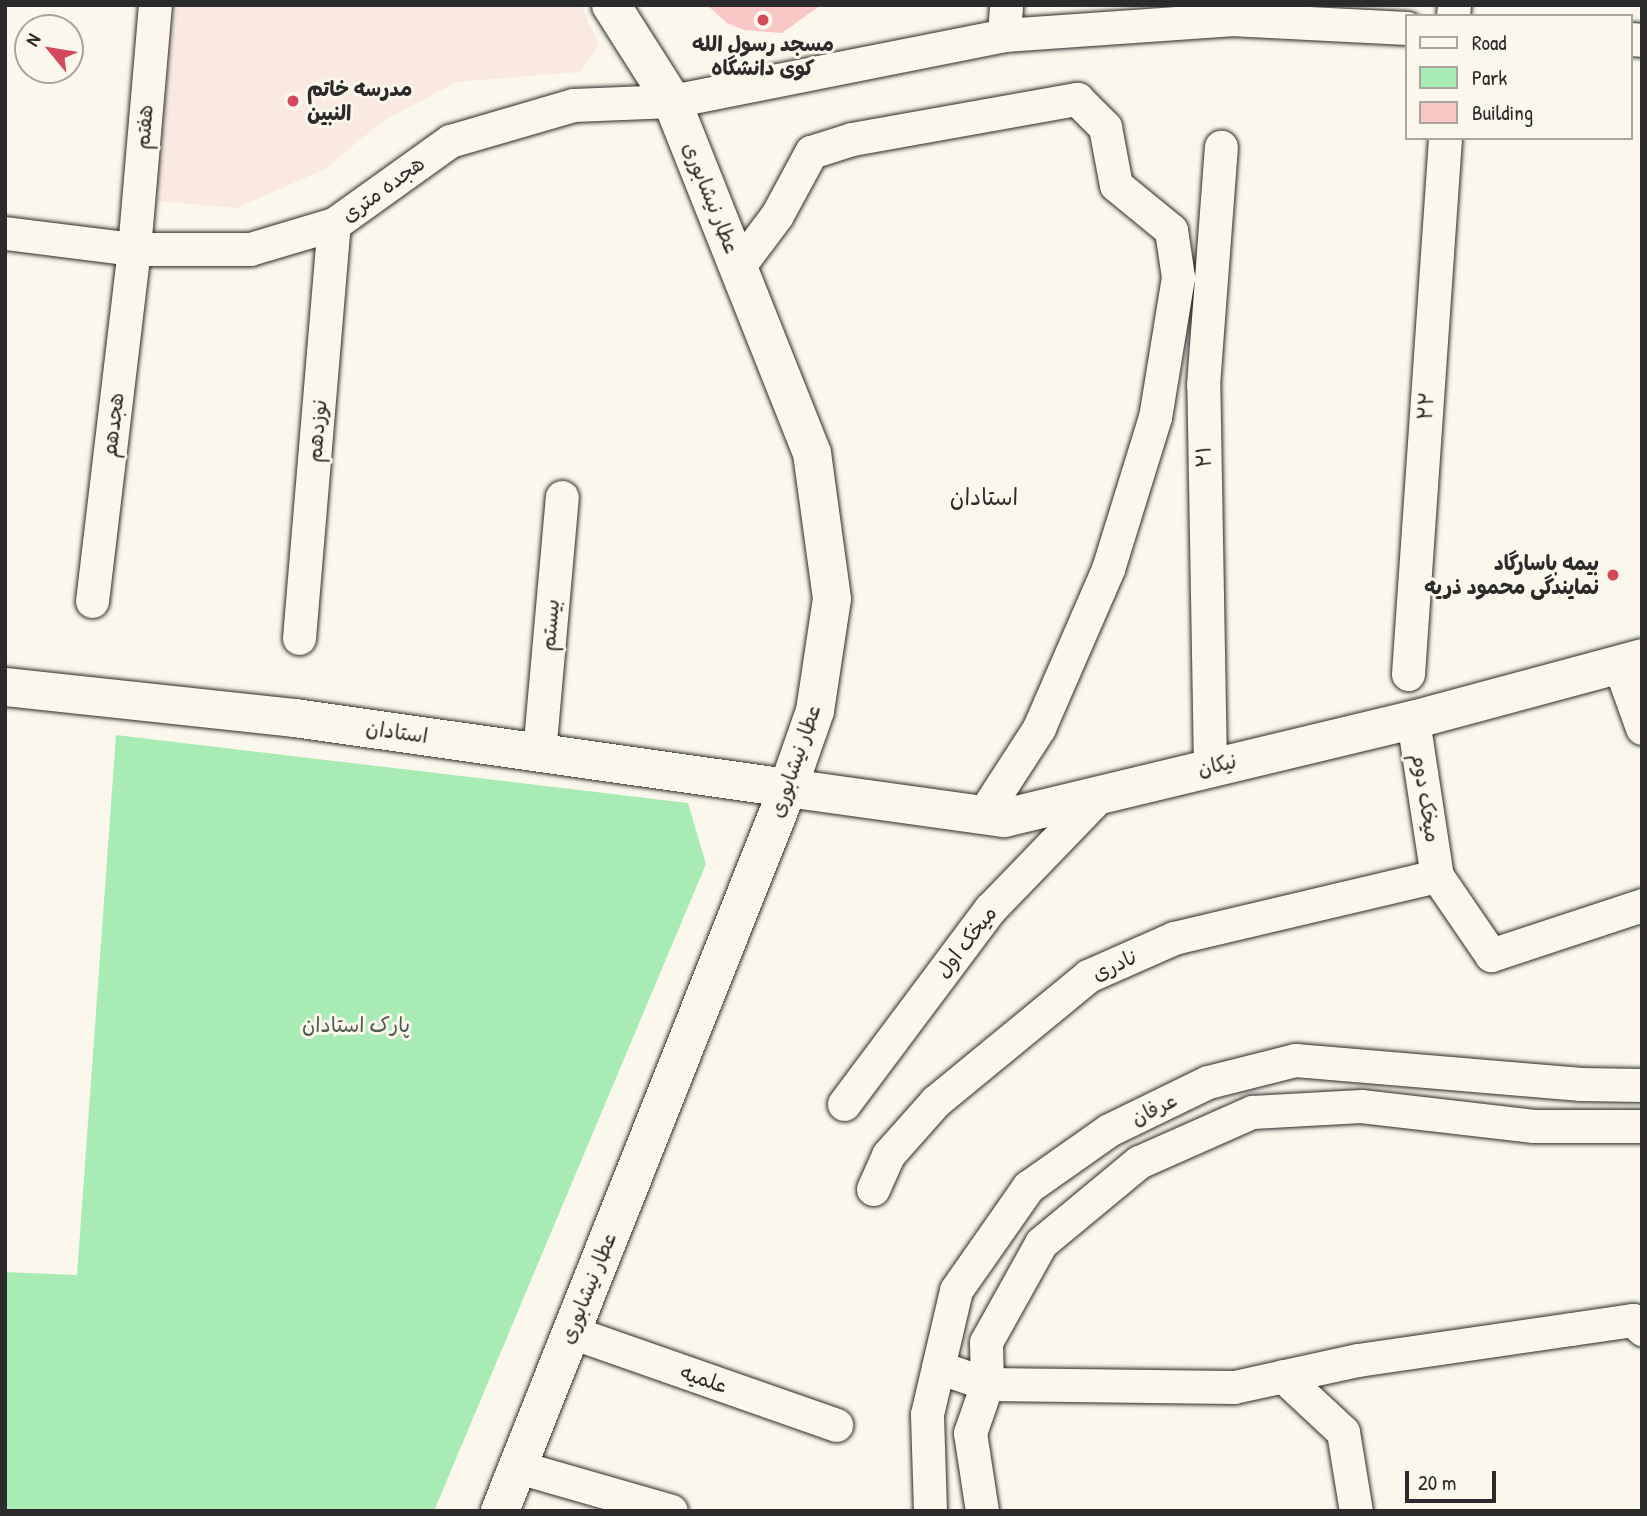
<!DOCTYPE html>
<html>
<head>
<meta charset="utf-8">
<style>
  body { margin:0 }
  #map { position:relative; width:1647px; height:1516px; overflow:hidden; background:#fbf7ec; font-family:"Patrick Hand","Playpen Sans Arabic",sans-serif }
  div>[style] { position:absolute }
  .built>* { inset:0; background:#fae9e1 }
  .green>* { inset:0; background:#a8ebb5 }
  .building>* { inset:0; background:#f9c8c6 }
  .roads { filter:drop-shadow(0 0 2px #2b2b2b) drop-shadow(0 0 2px #2b2b2b) }
  .minor>* { height:33px; margin:-16.5px; padding:0 16.5px; transform-origin:16.5px; border-radius:16.5px; background:#fbf7ec }
  .tertiary>* { height:38px; margin:-19px; padding:0 19px; transform-origin:19px; border-radius:19px; background:#fbf7ec }
  .secondary>* { height:38px; margin:-19px; padding:0 19px; transform-origin:19px; border-radius:19px; background:#fbf7ec }
  .dots>* { width:19px; height:19px; translate:-50% -50%; box-sizing:border-box; border:4px solid #fbf7ec; border-radius:50% }
  span { translate:-50% -50%; white-space:nowrap; text-align:center; line-height:1.15; -webkit-text-stroke:6px #fbf7ec; paint-order:stroke }
  .poi-label { font-size:21px; color:#2b2b2b; font-weight:700 }
  .left { translate:0 -50%; text-align:left }
  .right { translate:-100% -50%; text-align:right }
  .street-label { font-size:21px; color:#2b2b2b }
  .park-label { font-size:21px; color:#4a5b4e }
  .neighbourhood-label { font-size:23px; color:#2b2b2b }
  .frame { position:absolute; inset:0; border:7px solid #2b2b2b; pointer-events:none }
  .legend { position:absolute; left:1405px; top:14px; width:228px; height:126px; box-sizing:border-box; background:#fbf7ec; border:2px solid #a8a59f; margin:0; padding:9px 12px; list-style:none; font-size:21px; color:#2b2b2b }
  .legend li { display:flex; align-items:center; gap:14px; height:35px }
  .legend b { width:35px; border:2px solid #a8a59f }
  .north { position:absolute; left:14px; top:14px; width:70px; height:70px; box-sizing:border-box; background:#fbf7ec; border:2px solid #a8a59f; border-radius:50%; rotate:300deg; font-size:19px; font-weight:700; line-height:28px; text-align:center; color:#2b2b2b }
  .north::after { content:''; display:block; margin:auto; width:24px; height:32px; background:#d1495b; clip-path:polygon(50% 0,100% 100%,50% 72%,0 100%) }
  .scale { position:absolute; left:1405px; top:1471px; width:91px; height:32px; box-sizing:border-box; border:4px solid #2b2b2b; border-top:0; padding-left:9px; font-size:21px; line-height:24px; white-space:nowrap; color:#2b2b2b; -webkit-text-stroke:5px #fbf7ec; paint-order:stroke }
</style>
</head>
<body>
<div id="map">
  <div class="built">
    <div style="clip-path:polygon(176px 5px,581px 5px,599px 45px,580px 72px,457px 82px,383px 121px,325px 169px,237px 208px,155px 201px)"></div>
  </div>
  <div class="green">
    <div style="clip-path:polygon(116px 735px,688px 803px,706px 864px,434px 1511px,5px 1511px,5px 1272px,77px 1275px)"></div>
  </div>
  <div class="building">
    <div style="clip-path:polygon(707px 5px,821px 5px,782px 33px,744px 30px,727px 23px)"></div>
  </div>
  <div class="roads">
    <div class="minor">
      <div style="left:1453px;top:16px;width:11px;rotate:-85deg"></div>
      <div style="left:1004px;top:35px;width:30px;rotate:-86deg"></div>
      <div style="left:1631px;top:39px;width:11px;rotate:5deg"></div>
      <div style="left:5px;top:233px;width:130px;rotate:7.1deg"></div>
      <div style="left:134px;top:249px;width:116px"></div>
      <div style="left:250px;top:249px;width:88px;rotate:-16.6deg"></div>
      <div style="left:334px;top:224px;width:143px;rotate:-35.6deg"></div>
      <div style="left:450px;top:141px;width:128px;rotate:-16.3deg"></div>
      <div style="left:573px;top:105px;width:99px;rotate:-2.3deg"></div>
      <div style="left:672px;top:101px;width:338px;rotate:-11.2deg"></div>
      <div style="left:1004px;top:35px;width:227px;rotate:-4deg"></div>
      <div style="left:1230px;top:19px;width:177px;rotate:2.9deg"></div>
      <div style="left:738px;top:267px;width:65px;rotate:-53.1deg"></div>
      <div style="left:777px;top:215px;width:72px;rotate:-61.6deg"></div>
      <div style="left:811px;top:152px;width:43px;rotate:-17.6deg"></div>
      <div style="left:852px;top:139px;width:229px;rotate:-10.1deg"></div>
      <div style="left:1077px;top:99px;width:40px;rotate:45deg"></div>
      <div style="left:1105px;top:127px;width:59px;rotate:79.3deg"></div>
      <div style="left:1116px;top:185px;width:71px;rotate:39.3deg"></div>
      <div style="left:1171px;top:230px;width:48px;rotate:81.5deg"></div>
      <div style="left:1178px;top:277px;width:142px;rotate:99.3deg"></div>
      <div style="left:1155px;top:417px;width:159px;rotate:107.2deg"></div>
      <div style="left:1108px;top:569px;width:173px;rotate:113.5deg"></div>
      <div style="left:1039px;top:728px;width:105px;rotate:122.9deg"></div>
      <div style="left:92px;top:601px;width:354px;rotate:-83.2deg"></div>
      <div style="left:134px;top:249px;width:245px;rotate:-85.1deg"></div>
      <div style="left:299px;top:638px;width:415px;rotate:-85.2deg"></div>
      <div style="left:1619px;top:664px;width:68px;rotate:70.2deg"></div>
      <div style="left:1408px;top:674px;width:537px;rotate:-86.05deg"></div>
      <div style="left:1413px;top:720px;width:158px;rotate:81.3deg"></div>
      <div style="left:1437px;top:876px;width:96px;rotate:55.6deg"></div>
      <div style="left:1491px;top:955px;width:159px;rotate:-18.3deg"></div>
      <div style="left:539px;top:753px;width:257px;rotate:-84.9deg"></div>
      <div style="left:1210px;top:767px;width:382px;rotate:-91deg"></div>
      <div style="left:1203px;top:385px;width:239px;rotate:-85.7deg"></div>
      <div style="left:844px;top:1104px;width:244px;rotate:-53.2deg"></div>
      <div style="left:990px;top:909px;width:163px;rotate:-46deg"></div>
      <div style="left:873px;top:1189px;width:37px;rotate:-66deg"></div>
      <div style="left:888px;top:1155px;width:72px;rotate:-48.4deg"></div>
      <div style="left:936px;top:1101px;width:197px;rotate:-39.4deg"></div>
      <div style="left:1088px;top:976px;width:94px;rotate:-23.8deg"></div>
      <div style="left:1174px;top:938px;width:270px;rotate:-13.3deg"></div>
      <div style="left:571px;top:1332px;width:281px;rotate:19.3deg"></div>
      <div style="left:938px;top:1367px;width:52px;rotate:19.1deg"></div>
      <div style="left:987px;top:1384px;width:247px;rotate:0.7deg"></div>
      <div style="left:1234px;top:1387px;width:127px;rotate:-12.3deg"></div>
      <div style="left:1358px;top:1360px;width:215px;rotate:-8.3deg"></div>
      <div style="left:1571px;top:1329px;width:63px;rotate:-8.3deg"></div>
      <div style="left:1633px;top:1320px;width:13px;rotate:45deg"></div>
      <div style="left:1283px;top:1376px;width:82px;rotate:43deg"></div>
      <div style="left:1343px;top:1432px;width:80px;rotate:80.7deg"></div>
      <div style="left:518px;top:1467px;width:159px;rotate:16deg"></div>
      <div style="left:930px;top:1511px;width:97px;rotate:-91.8deg"></div>
      <div style="left:927px;top:1414px;width:127px;rotate:-76.8deg"></div>
      <div style="left:956px;top:1290px;width:126px;rotate:-55deg"></div>
      <div style="left:1028px;top:1187px;width:99px;rotate:-35.1deg"></div>
      <div style="left:1109px;top:1130px;width:110px;rotate:-25.9deg"></div>
      <div style="left:1208px;top:1082px;width:90px;rotate:-14.2deg"></div>
      <div style="left:1295px;top:1060px;width:287px;rotate:4.8deg"></div>
      <div style="left:1581px;top:1084px;width:61px;rotate:0.9deg"></div>
      <div style="left:982px;top:1511px;width:79px;rotate:-98.7deg"></div>
      <div style="left:970px;top:1433px;width:52px;rotate:-70.9deg"></div>
      <div style="left:987px;top:1384px;width:42px;rotate:-91.4deg"></div>
      <div style="left:986px;top:1342px;width:113px;rotate:-60.9deg"></div>
      <div style="left:1041px;top:1243px;width:127px;rotate:-39.6deg"></div>
      <div style="left:1139px;top:1162px;width:124px;rotate:-23.9deg"></div>
      <div style="left:1252px;top:1112px;width:109px;rotate:-3.2deg"></div>
      <div style="left:1361px;top:1106px;width:174px;rotate:6.6deg"></div>
      <div style="left:1534px;top:1126px;width:108px"></div>
    </div>
    <div class="tertiary">
      <div style="left:5px;top:687px;width:292px;rotate:6.1deg"></div>
      <div style="left:295px;top:718px;width:498px;rotate:8.1deg"></div>
    </div>
    <div class="secondary">
      <div style="left:788px;top:788px;width:218px;rotate:7.9deg"></div>
      <div style="left:1004px;top:818px;width:421px;rotate:-13.5deg"></div>
      <div style="left:1413px;top:720px;width:237px;rotate:-15.1deg"></div>
      <div style="left:500px;top:1511px;width:778px;rotate:-68.28deg"></div>
      <div style="left:788px;top:788px;width:82px;rotate:-70.7deg"></div>
      <div style="left:815px;top:711px;width:113px;rotate:-81.4deg"></div>
      <div style="left:832px;top:599px;width:147px;rotate:-97.8deg"></div>
      <div style="left:812px;top:453px;width:379px;rotate:-111.7deg"></div>
      <div style="left:672px;top:101px;width:114px;rotate:-122.4deg"></div>
    </div>
  </div>
  <div class="dots">
    <div style="left:763px;top:20px;background:#d1495b"></div>
    <div style="left:293px;top:101px;background:#d1495b"></div>
    <div style="left:1613px;top:575px;background:#d1495b"></div>
  </div>
  <div class="poi-label">
    <span style="left:763px;top:56px">مسجد رسول الله<br>کوی دانشگاه</span>
    <span class="left" style="left:307px;top:101px">مدرسه خاتم<br>النبین</span>
    <span class="right" style="left:1599px;top:575px">بیمه پاسارگاد<br>نمایندگی محمود ذریه</span>
  </div>
  <div class="street-label">
    <span style="left:144px;top:127px;rotate:-85deg">هفتم</span>
    <span style="left:383px;top:189px;rotate:-36deg">هجده متری</span>
    <span style="left:711px;top:198px;rotate:68deg">عطار نیشابوری</span>
    <span style="left:1426px;top:406px;rotate:-86deg">۲۲</span>
    <span style="left:113px;top:425px;rotate:-83deg">هجدهم</span>
    <span style="left:317px;top:431px;rotate:-85deg">نوزدهم</span>
    <span style="left:1204px;top:457px;rotate:-91deg">۲۱</span>
    <span style="left:550px;top:625px;rotate:-85deg">بیستم</span>
    <span style="left:397px;top:732px;rotate:8deg">استادان</span>
    <span style="left:795px;top:761px;rotate:-71deg">عطار نیشابوری</span>
    <span style="left:1217px;top:765px;rotate:-13deg">نیکان</span>
    <span style="left:1426px;top:798px;rotate:81deg">میخک دوم</span>
    <span style="left:966px;top:942px;rotate:-52deg">میخک اول</span>
    <span style="left:1115px;top:965px;rotate:-25deg">نادری</span>
    <span style="left:1154px;top:1109px;rotate:-26deg">عرفان</span>
    <span style="left:588px;top:1288px;rotate:-68deg">عطار نیشابوری</span>
    <span style="left:704px;top:1379px;rotate:19deg">علمیه</span>
  </div>
  <div class="park-label">
    <span style="left:356px;top:1025px">پارک استادان</span>
  </div>
  <div class="neighbourhood-label">
    <span style="left:984px;top:497px">استادان</span>
  </div>
  <div class="frame"></div>
  <ul class="legend">
  <li><b style="height:9px;background:#fbf7ec"></b>Road</li>
  <li><b style="height:19px;background:#a8ebb5"></b>Park</li>
  <li><b style="height:19px;background:#f9c8c6"></b>Building</li>
  </ul>
  <div class="north">N</div>
  <div class="scale">20 m</div>
</div>
</body>
</html>
